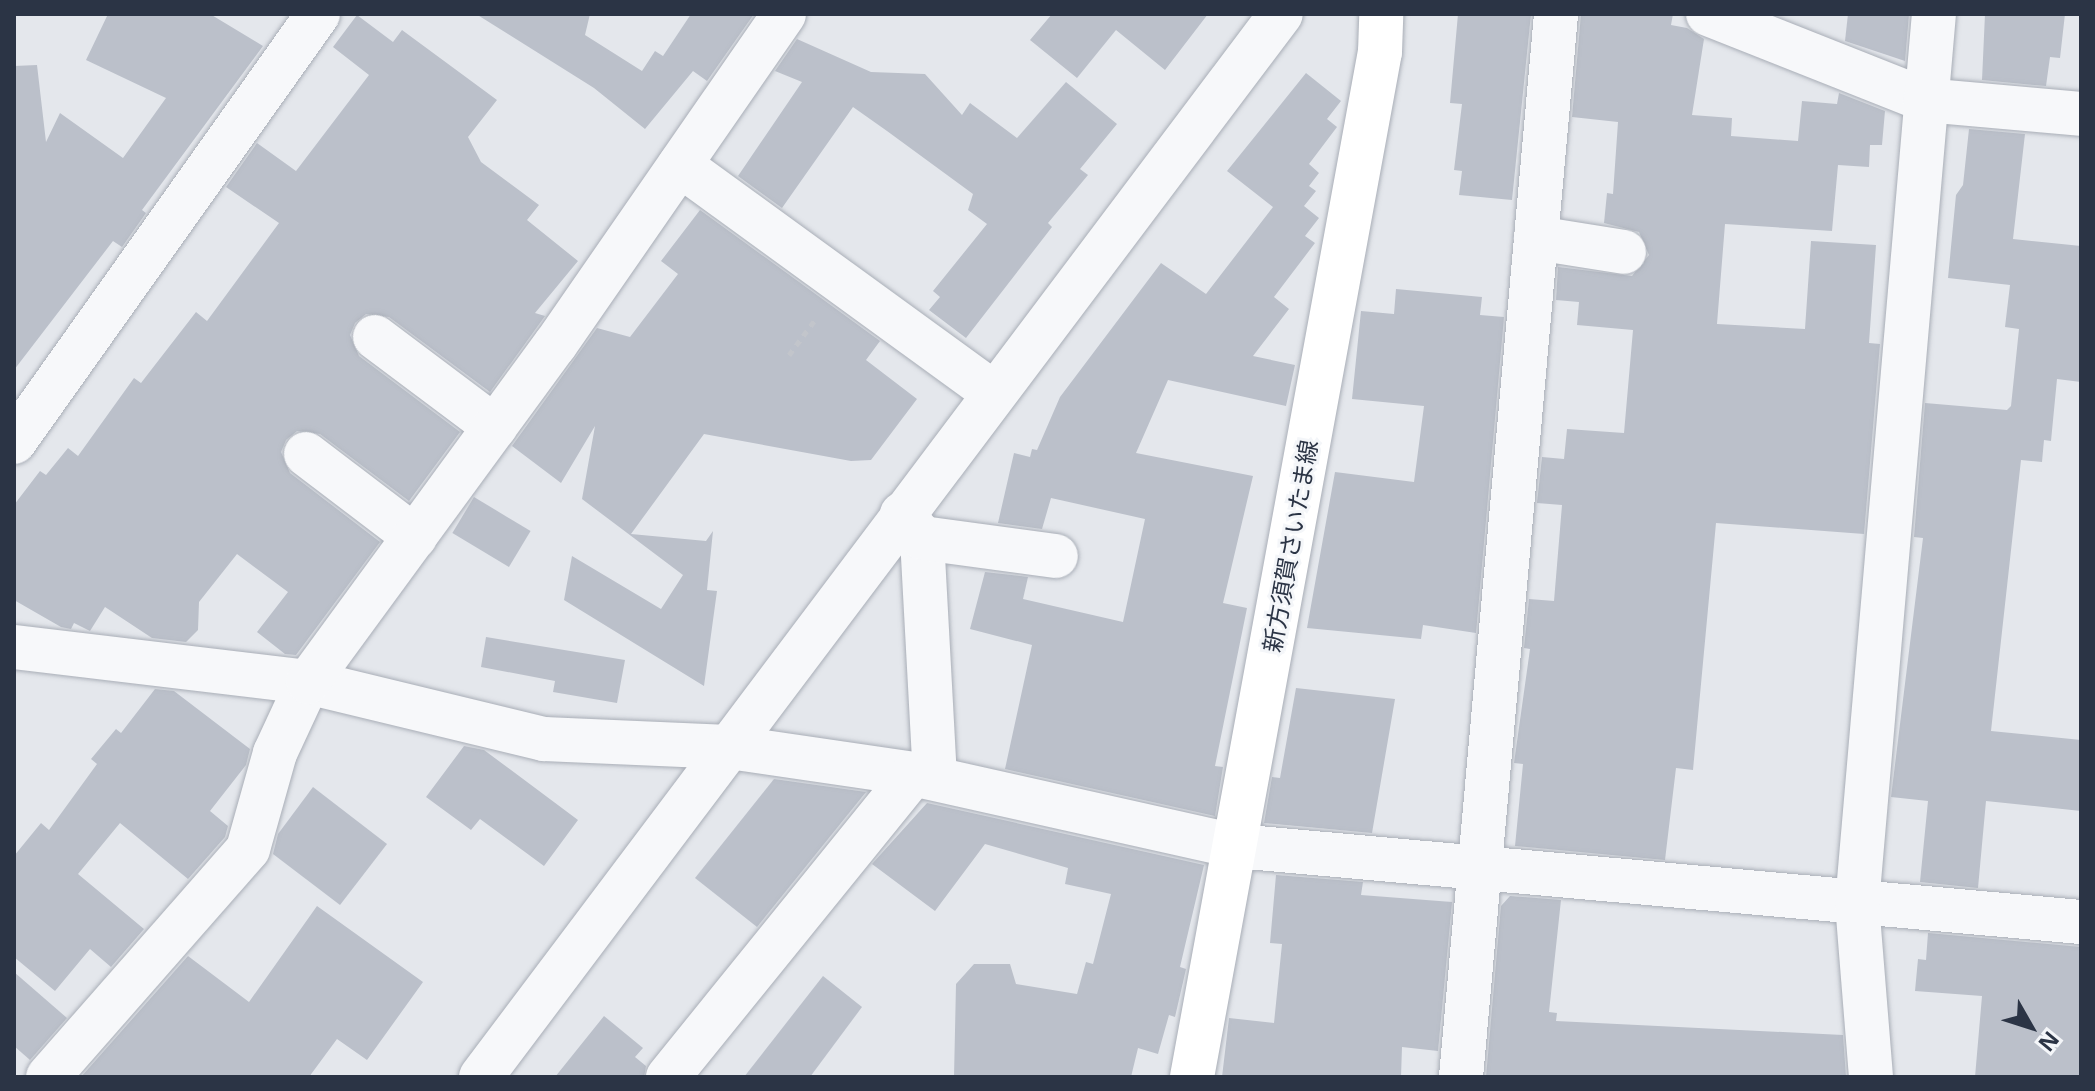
<!DOCTYPE html>
<html>
<head>
<meta charset="utf-8">
<style>
  body { margin:0 }
  #map { position:relative; width:2095px; height:1091px; overflow:hidden; background:#e4e7ec; font-family:"Open Sans","Noto Sans JP",sans-serif }
  div>[style] { position:absolute }
  .building>* { inset:0; background:#bbc0ca; transform-origin:0 0 }
  .path>* { height:5px; margin-top:-2.5px; transform-origin:0; background:repeating-linear-gradient(90deg,#c2c5cb 0 6px,transparent 0 12px) }
  .roads { filter:drop-shadow(0 0 2px #a9aeb7) drop-shadow(0 0 2px #a9aeb7) }
  .minor>* { height:44px; margin:-22px; padding:0 22px; transform-origin:22px; border-radius:22px; background:#f7f8fa }
  .major>* { height:44px; margin:-22px; padding:0 22px; transform-origin:22px; border-radius:22px; background:#fff }
  span { translate:-50% -50%; white-space:nowrap; text-align:center; line-height:1.15; -webkit-text-stroke:6px #f4f6f9; paint-order:stroke }
  .street-label { font-size:24px; color:#2b3445 }
  .frame { position:absolute; inset:0; border:16px solid #2b3445; pointer-events:none }
  .north { position:absolute; left:1991px; top:987px; width:80px; height:80px; -webkit-text-stroke:6px #f4f6f9; paint-order:stroke; rotate:129deg; font-size:22px; font-weight:700; line-height:32px; text-align:center; color:#2b3445 }
  .north::after { content:''; display:block; margin:auto; width:28px; height:36px; background:#2b3445; clip-path:polygon(50% 0,100% 100%,50% 72%,0 100%) }
</style>
</head>
<body>
<div id="map">
  <div class="building">
    <div style="clip-path:polygon(108px 14px,210px 14px,263px 46px,142px 210px,146px 213px,122px 247px,113px 241px,14px 370px,14px 66px,37px 65px,46px 142px,60px 113px,123px 158px,166px 98px,86px 60px)"></div>
    <div style="clip-path:polygon(476px 14px,590px 14px,585px 35px,642px 71px,655px 51px,663px 56px,691px 14px,754px 14px,707px 81px,693px 71px,645px 129px,594px 88px)"></div>
    <div style="clip-path:polygon(1052px 14px,1208px 14px,1165px 70px,1116px 30px,1077px 78px,1030px 40px)"></div>
    <div style="clip-path:polygon(1458px 14px,1531px 14px,1512px 200px,1459px 195px,1462px 171px,1454px 170px,1462px 104px,1450px 103px)"></div>
    <div style="clip-path:polygon(1581px 14px,1673px 14px,1671px 25px,1687px 28px,1704px 39px,1692px 115px,1732px 118px,1731px 136px,1798px 141px,1802px 101px,1837px 104px,1839px 93px,1885px 111px,1882px 145px,1870px 145px,1869px 167px,1838px 165px,1832px 231px,1725px 224px,1717px 324px,1805px 329px,1811px 241px,1876px 245px,1869px 343px,1880px 344px,1864px 534px,1716px 523px,1693px 770px,1676px 768px,1665px 860px,1515px 846px,1523px 764px,1514px 763px,1530px 649px,1524px 648px,1529px 599px,1554px 601px,1562px 505px,1537px 503px,1542px 457px,1564px 459px,1567px 429px,1624px 433px,1633px 330px,1577px 325px,1579px 302px,1556px 300px,1558px 267px,1632px 276px,1649px 255px,1639px 232px,1604px 223px,1607px 193px,1613px 194px,1618px 122px,1572px 117px)"></div>
    <div style="clip-path:polygon(1848px 14px,1909px 14px,1905px 61px,1845px 41px)"></div>
    <div style="clip-path:polygon(1985px 14px,2065px 14px,2060px 58px,2050px 57px,2046px 86px,1982px 80px)"></div>
    <div style="clip-path:polygon(357px 15px,393px 42px,402px 30px,497px 100px,468px 137px,481px 162px,539px 205px,527px 220px,578px 261px,535px 313px,545px 316px,490px 392px,389px 317px,366px 314px,355px 323px,350px 335px,359px 356px,460px 432px,409px 501px,320px 434px,297px 431px,286px 440px,281px 452px,290px 473px,380px 542px,296px 655px,285px 654px,257px 632px,288px 592px,237px 554px,199px 602px,198px 630px,186px 642px,152px 638px,105px 607px,90px 631px,74px 623px,71px 629px,61px 627px,14px 600px,14px 505px,40px 471px,46px 475px,68px 448px,78px 456px,134px 378px,141px 383px,196px 312px,207px 321px,279px 223px,226px 187px,257px 143px,296px 171px,369px 75px,333px 47px)"></div>
    <div style="clip-path:polygon(797px 39px,871px 72px,925px 74px,962px 115px,970px 103px,1017px 138px,1066px 82px,1117px 124px,1080px 169px,1088px 175px,1048px 223px,1052px 227px,966px 338px,929px 310px,940px 297px,933px 291px,987px 224px,968px 210px,973px 194px,887px 131px,853px 107px,782px 208px,738px 176px,802px 82px,775px 71px)"></div>
    <div style="clip-path:polygon(1306px 73px,1341px 101px,1327px 119px,1337px 127px,1309px 164px,1319px 173px,1309px 186px,1316px 191px,1304px 206px,1319px 218px,1305px 236px,1315px 243px,1274px 297px,1289px 309px,1253px 356px,1295px 365px,1286px 406px,1168px 380px,1136px 453px,1253px 476px,1223px 603px,1247px 608px,1215px 766px,1223px 767px,1215px 816px,1005px 769px,1032px 645px,970px 629px,985px 572px,1028px 577px,1023px 599px,1123px 622px,1145px 519px,1051px 498px,1042px 529px,998px 523px,1014px 453px,1030px 457px,1032px 449px,1037px 450px,1060px 397px,1161px 263px,1206px 294px,1273px 207px,1227px 171px)"></div>
    <div style="clip-path:polygon(1969px 129px,2025px 134px,2013px 239px,2081px 246px,2081px 382px,2057px 379px,2051px 441px,2044px 440px,2042px 462px,2021px 460px,1991px 731px,2081px 740px,2081px 811px,1986px 801px,1978px 888px,1920px 882px,1928px 801px,1891px 797px,1923px 538px,1914px 537px,1925px 403px,2007px 410px,2011px 406px,2019px 329px,2005px 327px,2010px 285px,1948px 278px,1956px 195px,1963px 185px)"></div>
    <div style="clip-path:polygon(700px 210px,880px 341px,866px 360px,917px 399px,871px 460px,851px 461px,704px 434px,631px 534px,706px 541px,713px 531px,707px 590px,717px 591px,704px 686px,564px 600px,572px 556px,661px 609px,683px 575px,582px 499px,595px 426px,561px 483px,512px 446px,597px 328px,630px 337px,678px 274px,661px 261px)"></div>
    <div style="clip-path:polygon(1396px 289px,1482px 297px,1480px 315px,1504px 317px,1476px 633px,1423px 625px,1421px 639px,1307px 628px,1335px 472px,1414px 482px,1424px 406px,1352px 399px,1361px 311px,1394px 314px)"></div>
    <div style="left:474px;top:497px;width:66px;height:42px;rotate:31deg"></div>
    <div style="clip-path:polygon(486px 637px,625px 660px,617px 703px,553px 692px,555px 681px,481px 667px)"></div>
    <div style="clip-path:polygon(1296px 688px,1395px 699px,1372px 833px,1264px 823px,1272px 777px,1280px 778px)"></div>
    <div style="clip-path:polygon(155px 689px,174px 691px,250px 749px,246px 765px,210px 811px,228px 826px,225px 837px,188px 879px,120px 823px,78px 874px,144px 929px,111px 967px,90px 949px,55px 991px,14px 957px,14px 856px,41px 823px,49px 830px,97px 764px,91px 759px,116px 729px,121px 733px)"></div>
    <div style="clip-path:polygon(464px 746px,484px 750px,578px 820px,544px 866px,480px 819px,471px 830px,426px 797px)"></div>
    <div style="clip-path:polygon(774px 779px,866px 792px,757px 927px,695px 878px)"></div>
    <div style="clip-path:polygon(313px 787px,387px 844px,340px 905px,273px 854px,278px 834px)"></div>
    <div style="clip-path:polygon(927px 803px,1204px 865px,1180px 967px,1186px 969px,1175px 1017px,1169px 1015px,1158px 1054px,1138px 1048px,1131px 1077px,954px 1077px,956px 984px,974px 964px,1010px 964px,1016px 984px,1077px 994px,1086px 962px,1093px 964px,1111px 894px,1065px 884px,1068px 868px,985px 844px,935px 911px,872px 864px)"></div>
    <div style="clip-path:polygon(1276px 875px,1363px 882px,1361px 895px,1452px 902px,1438px 1051px,1402px 1047px,1401px 1077px,1222px 1077px,1229px 1018px,1274px 1023px,1282px 944px,1270px 943px)"></div>
    <div style="clip-path:polygon(1510px 896px,1561px 900px,1549px 1012px,1557px 1013px,1556px 1021px,1843px 1035px,1846px 1077px,1486px 1077px,1501px 906px)"></div>
    <div style="clip-path:polygon(317px 906px,423px 982px,367px 1060px,337px 1039px,309px 1077px,81px 1077px,188px 956px,249px 1002px)"></div>
    <div style="clip-path:polygon(1928px 933px,2081px 947px,2081px 1077px,1975px 1077px,1982px 996px,1915px 991px,1918px 959px,1926px 960px)"></div>
    <div style="clip-path:polygon(14px 972px,67px 1018px,30px 1060px,14px 1046px)"></div>
    <div style="clip-path:polygon(823px 976px,862px 1007px,810px 1077px,744px 1077px)"></div>
    <div style="clip-path:polygon(604px 1016px,643px 1048px,635px 1057px,646px 1066px,644px 1077px,555px 1077px)"></div>
  </div>
  <div class="path">
    <div style="left:789px;top:355px;width:47px;rotate:-53.6deg"></div>
  </div>
  <div class="roads">
    <div class="minor">
      <div style="left:1708px;top:14px;width:233px;rotate:21.6deg"></div>
      <div style="left:1925px;top:100px;width:157px;rotate:5.1deg"></div>
      <div style="left:680px;top:165px;width:388px;rotate:36deg"></div>
      <div style="left:1536px;top:238px;width:89px;rotate:9deg"></div>
      <div style="left:375px;top:337px;width:150px;rotate:36.9deg"></div>
      <div style="left:14px;top:442px;width:525px;rotate:-54.61deg"></div>
      <div style="left:306px;top:454px;width:137px;rotate:37.3deg"></div>
      <div style="left:902px;top:514px;width:31px;rotate:50deg"></div>
      <div style="left:922px;top:538px;width:240px;rotate:86.9deg"></div>
      <div style="left:922px;top:538px;width:135px;rotate:7.7deg"></div>
      <div style="left:14px;top:647px;width:296px;rotate:6.8deg"></div>
      <div style="left:308px;top:682px;width:243px;rotate:13.6deg"></div>
      <div style="left:544px;top:739px;width:185px;rotate:2.5deg"></div>
      <div style="left:729px;top:747px;width:186px;rotate:8.3deg"></div>
      <div style="left:913px;top:774px;width:331px;rotate:12.6deg"></div>
      <div style="left:1236px;top:846px;width:848px;rotate:5.14deg"></div>
      <div style="left:48px;top:1077px;width:303px;rotate:-48.7deg"></div>
      <div style="left:248px;top:849px;width:100px;rotate:-74.3deg"></div>
      <div style="left:275px;top:753px;width:78px;rotate:-65.1deg"></div>
      <div style="left:308px;top:682px;width:418px;rotate:-53.8deg"></div>
      <div style="left:555px;top:345px;width:402px;rotate:-55.3deg"></div>
      <div style="left:481px;top:1077px;width:1330px;rotate:-53.04deg"></div>
      <div style="left:668px;top:1077px;width:390px;rotate:-51deg"></div>
      <div style="left:1461px;top:1077px;width:1067px;rotate:-84.89deg"></div>
      <div style="left:1871px;top:1077px;width:174px;rotate:-94.6deg"></div>
      <div style="left:1857px;top:904px;width:893px;rotate:-85.06deg"></div>
    </div>
    <div class="major">
      <div style="left:1192px;top:1077px;width:1042px;rotate:-79.61deg"></div>
      <div style="left:1380px;top:52px;width:38px;rotate:-88deg"></div>
    </div>
  </div>
  <div class="street-label">
    <span style="left:1290px;top:546px;rotate:-80deg">新方須賀さいたま線</span>
  </div>
  <div class="frame"></div>
  <div class="north">N</div>
</div>
</body>
</html>
